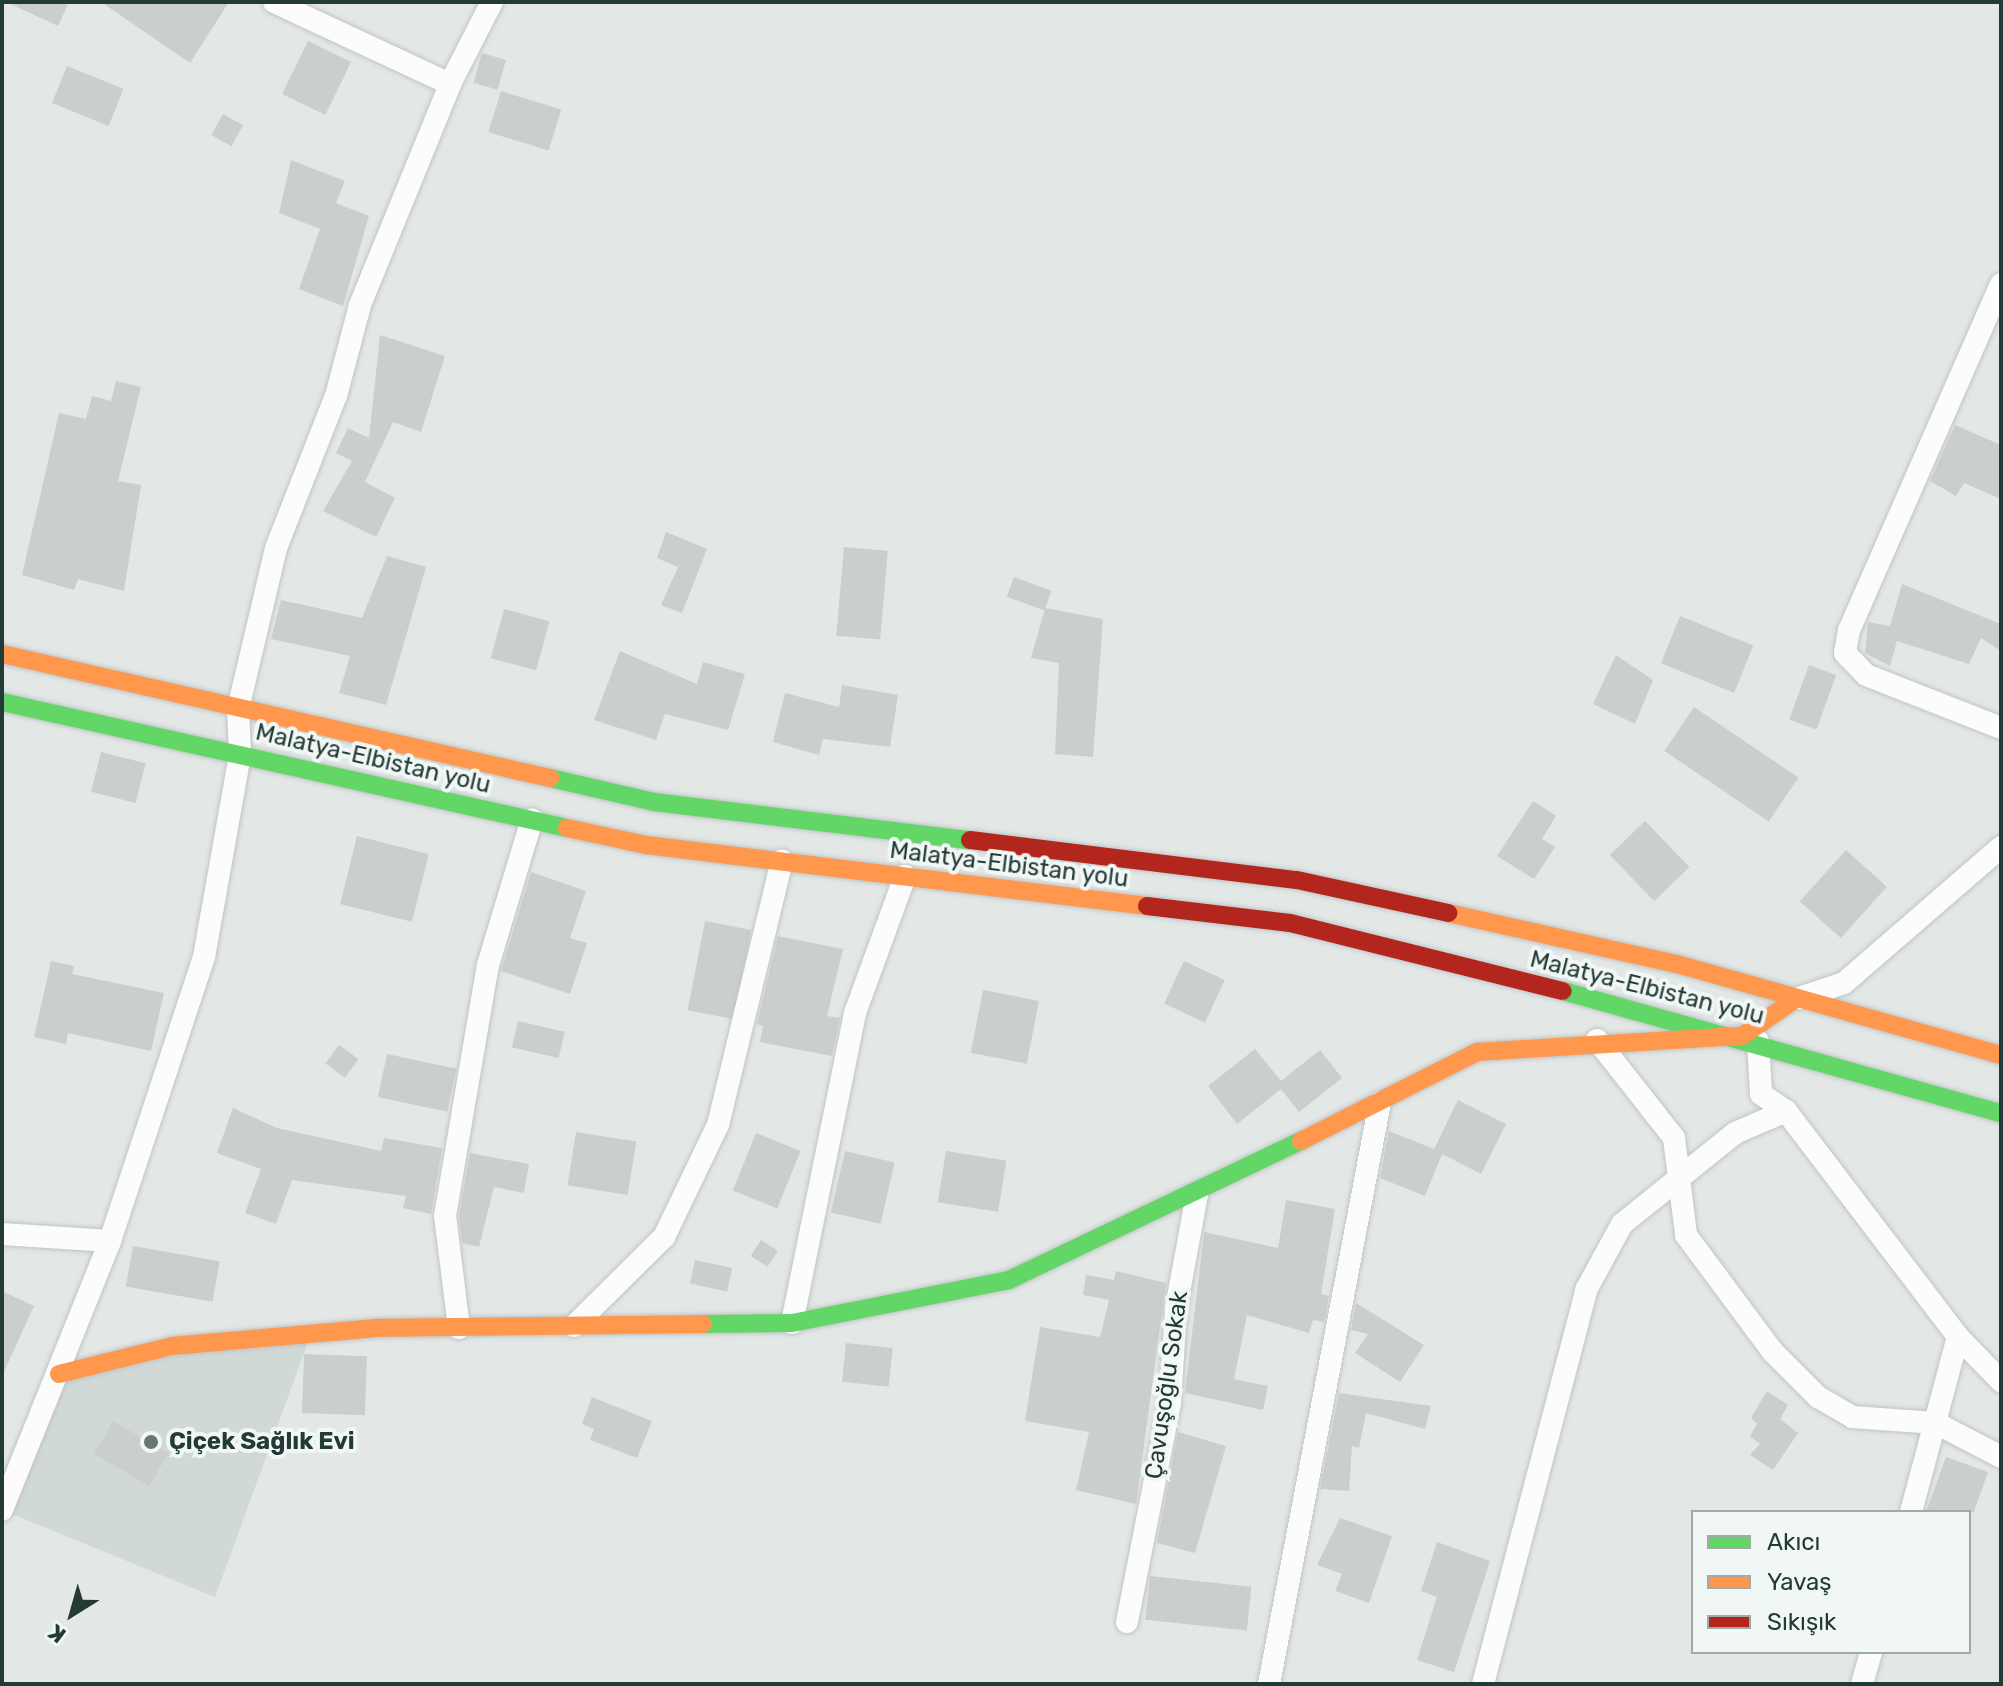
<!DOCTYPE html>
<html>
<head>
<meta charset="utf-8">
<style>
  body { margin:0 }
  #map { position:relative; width:2003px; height:1686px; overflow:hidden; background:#e3e8e7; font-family:Rubik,sans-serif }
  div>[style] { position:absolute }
  .built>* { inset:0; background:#d1d9d7 }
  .building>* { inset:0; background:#cacfce; transform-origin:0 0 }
  .roads { filter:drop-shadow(0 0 2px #c0c5c4) drop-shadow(0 0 2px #c0c5c4) }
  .street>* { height:22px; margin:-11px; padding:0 11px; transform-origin:11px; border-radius:11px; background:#fbfcfb }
  .fast>* { height:18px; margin:-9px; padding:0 9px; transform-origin:9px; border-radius:9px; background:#63d668 }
  .slow>* { height:18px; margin:-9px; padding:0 9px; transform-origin:9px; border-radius:9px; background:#ff974d }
  .jam>* { height:18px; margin:-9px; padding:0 9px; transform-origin:9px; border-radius:9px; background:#b3261e }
  .dots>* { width:22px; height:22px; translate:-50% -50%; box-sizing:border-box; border:4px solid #f1f7f5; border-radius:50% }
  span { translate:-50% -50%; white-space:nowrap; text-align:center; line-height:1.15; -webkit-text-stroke:8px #f1f7f5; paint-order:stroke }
  .street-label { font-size:24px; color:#233a37 }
  .poi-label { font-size:24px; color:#233a37; font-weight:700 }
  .left { translate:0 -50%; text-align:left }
  .frame { position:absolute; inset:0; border:4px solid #233a37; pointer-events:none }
  .legend { position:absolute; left:1691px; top:1510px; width:280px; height:144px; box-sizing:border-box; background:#f1f7f5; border:2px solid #9faba9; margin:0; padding:10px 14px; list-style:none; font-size:24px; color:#233a37 }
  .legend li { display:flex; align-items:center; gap:16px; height:40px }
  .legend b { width:40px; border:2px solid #9faba9 }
  .north { position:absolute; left:32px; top:1574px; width:80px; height:80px; -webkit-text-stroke:6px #f1f7f5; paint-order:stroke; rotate:217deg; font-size:22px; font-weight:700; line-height:32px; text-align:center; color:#233a37 }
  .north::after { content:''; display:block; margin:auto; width:28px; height:36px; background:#233a37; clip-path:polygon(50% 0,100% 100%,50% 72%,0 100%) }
</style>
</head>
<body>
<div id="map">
  <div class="built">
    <div style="clip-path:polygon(311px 1334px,215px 1597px,2px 1510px,59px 1374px)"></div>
  </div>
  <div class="building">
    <div style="clip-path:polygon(6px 2px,69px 2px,58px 26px)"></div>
    <div style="clip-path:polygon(101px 2px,229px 2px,190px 63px)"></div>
    <div style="left:308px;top:41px;width:48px;height:59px;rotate:26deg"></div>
    <div style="left:482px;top:53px;width:25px;height:31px;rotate:16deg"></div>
    <div style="left:67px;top:66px;width:61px;height:40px;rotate:22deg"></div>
    <div style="left:501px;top:91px;width:63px;height:43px;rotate:17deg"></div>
    <div style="left:223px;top:114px;width:23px;height:24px;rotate:29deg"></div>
    <div style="clip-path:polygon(291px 160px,345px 181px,336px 203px,369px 216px,343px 306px,299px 289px,320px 229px,279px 213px)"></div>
    <div style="clip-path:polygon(380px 335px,445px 356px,421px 432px,393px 422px,365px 482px,395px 498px,376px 537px,323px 511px,352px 461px,336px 453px,348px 428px,369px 438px)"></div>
    <div style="clip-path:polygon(116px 381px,141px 387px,118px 481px,141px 485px,124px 591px,78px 579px,74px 590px,22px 575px,59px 413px,86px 419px,92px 396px,111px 401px)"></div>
    <div style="clip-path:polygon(1955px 425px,2001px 445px,2001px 499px,1964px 483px,1956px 496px,1930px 481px)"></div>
    <div style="clip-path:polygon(666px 532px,707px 549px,682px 613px,661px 605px,678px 567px,657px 558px)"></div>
    <div style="left:844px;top:547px;width:44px;height:89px;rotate:5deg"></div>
    <div style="clip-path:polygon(387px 556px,426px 567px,386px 705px,339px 693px,350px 656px,271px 639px,281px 600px,362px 618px)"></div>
    <div style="left:1014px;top:577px;width:40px;height:21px;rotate:20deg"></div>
    <div style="clip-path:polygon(1902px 584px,2001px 624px,2001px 651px,1981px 638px,1969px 664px,1897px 641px,1890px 666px,1865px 653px,1868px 622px,1890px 626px)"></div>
    <div style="clip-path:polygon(1045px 608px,1103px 619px,1093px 757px,1055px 754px,1059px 663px,1031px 658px)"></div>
    <div style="left:504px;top:609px;width:47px;height:51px;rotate:15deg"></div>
    <div style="left:1680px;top:616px;width:79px;height:51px;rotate:22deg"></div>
    <div style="clip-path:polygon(620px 651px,697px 684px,703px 662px,745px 674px,728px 730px,665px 714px,656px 740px,594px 720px)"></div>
    <div style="clip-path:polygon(1616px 655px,1653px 680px,1635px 724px,1593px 704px)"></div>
    <div style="left:1809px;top:665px;width:29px;height:58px;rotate:20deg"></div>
    <div style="clip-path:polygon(842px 685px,898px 695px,890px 747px,823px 739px,819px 755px,773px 742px,785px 693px,839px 707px)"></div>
    <div style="left:1694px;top:707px;width:126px;height:53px;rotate:34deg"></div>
    <div style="left:101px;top:752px;width:46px;height:41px;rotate:14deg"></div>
    <div style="clip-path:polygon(1533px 801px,1556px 816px,1542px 839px,1555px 847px,1534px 879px,1497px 856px)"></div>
    <div style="left:1645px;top:821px;width:64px;height:49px;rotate:46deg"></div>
    <div style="left:357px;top:836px;width:74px;height:70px;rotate:14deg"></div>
    <div style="left:1846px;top:850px;width:55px;height:69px;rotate:42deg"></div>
    <div style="clip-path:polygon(531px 872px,586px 891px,570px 938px,587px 943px,570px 994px,501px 971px)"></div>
    <div style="left:705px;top:921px;width:47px;height:91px;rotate:11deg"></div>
    <div style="clip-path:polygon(778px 936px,843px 949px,827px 1016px,840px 1018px,832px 1056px,760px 1042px,763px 1026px,757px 1024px)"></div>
    <div style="clip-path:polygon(51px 961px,74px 966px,72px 974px,164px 993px,151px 1051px,68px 1033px,66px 1044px,34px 1037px)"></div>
    <div style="left:1184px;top:961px;width:45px;height:47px;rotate:25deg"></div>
    <div style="left:983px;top:990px;width:57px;height:64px;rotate:11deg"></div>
    <div style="left:518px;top:1021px;width:48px;height:27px;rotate:13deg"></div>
    <div style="left:339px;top:1045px;width:24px;height:23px;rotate:36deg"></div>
    <div style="clip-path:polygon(1255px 1049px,1281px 1081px,1320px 1050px,1342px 1078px,1299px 1112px,1281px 1089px,1237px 1124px,1208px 1086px)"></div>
    <div style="left:387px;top:1054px;width:71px;height:44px;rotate:12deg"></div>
    <div style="clip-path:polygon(1458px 1100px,1506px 1124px,1481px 1174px,1442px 1154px,1425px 1196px,1380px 1178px,1389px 1131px,1434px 1149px)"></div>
    <div style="clip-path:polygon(233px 1108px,277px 1128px,381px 1151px,384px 1138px,442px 1148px,431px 1214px,403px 1208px,406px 1196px,292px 1180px,276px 1224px,245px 1213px,261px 1169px,217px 1153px)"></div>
    <div style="left:576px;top:1132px;width:61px;height:54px;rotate:9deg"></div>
    <div style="left:756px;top:1133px;width:48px;height:62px;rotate:22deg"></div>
    <div style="left:845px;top:1151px;width:51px;height:63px;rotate:13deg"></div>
    <div style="left:946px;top:1151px;width:61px;height:52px;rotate:9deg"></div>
    <div style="clip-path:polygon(470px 1153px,529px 1164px,524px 1193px,494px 1187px,479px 1247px,462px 1243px,459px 1216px)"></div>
    <div style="clip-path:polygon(1286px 1200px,1335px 1209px,1321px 1294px,1329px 1296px,1324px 1322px,1313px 1320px,1309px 1333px,1247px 1315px,1234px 1379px,1268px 1386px,1263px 1410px,1185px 1393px,1204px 1232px,1278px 1248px)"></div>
    <div style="left:761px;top:1240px;width:20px;height:19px;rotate:33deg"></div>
    <div style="left:133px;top:1246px;width:88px;height:41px;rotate:10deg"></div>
    <div style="left:695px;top:1260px;width:38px;height:24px;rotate:12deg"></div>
    <div style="clip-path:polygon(1116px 1271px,1166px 1283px,1136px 1504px,1076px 1490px,1089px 1432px,1025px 1421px,1040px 1327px,1100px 1337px,1109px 1300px,1083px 1295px,1086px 1275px,1114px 1280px)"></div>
    <div style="clip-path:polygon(2px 1291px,34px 1306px,2px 1376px)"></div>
    <div style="clip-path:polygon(1356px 1303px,1424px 1345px,1400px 1382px,1355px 1353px,1368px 1334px,1351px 1330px)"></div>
    <div style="left:846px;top:1343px;width:47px;height:39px;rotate:6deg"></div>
    <div style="left:304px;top:1354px;width:63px;height:59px;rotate:2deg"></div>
    <div style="clip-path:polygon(1767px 1391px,1788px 1405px,1780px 1419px,1798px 1433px,1773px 1470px,1750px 1455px,1760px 1444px,1750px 1436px,1757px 1424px,1751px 1418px)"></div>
    <div style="clip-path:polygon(1339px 1393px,1431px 1406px,1425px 1429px,1366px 1413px,1359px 1448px,1352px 1446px,1349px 1491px,1320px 1489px)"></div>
    <div style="clip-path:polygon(592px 1397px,652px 1421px,637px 1458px,590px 1440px,594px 1429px,582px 1424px)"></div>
    <div style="left:113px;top:1421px;width:64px;height:38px;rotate:30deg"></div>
    <div style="clip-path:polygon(1178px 1432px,1226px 1446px,1195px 1553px,1157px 1543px)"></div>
    <div style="clip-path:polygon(1946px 1457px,1988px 1472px,1974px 1512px,1926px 1512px)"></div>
    <div style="clip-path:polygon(1340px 1518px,1392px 1536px,1369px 1603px,1335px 1591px,1342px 1574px,1317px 1565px)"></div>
    <div style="clip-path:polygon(1437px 1542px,1490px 1561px,1454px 1672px,1417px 1660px,1437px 1597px,1421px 1591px)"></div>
    <div style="left:1150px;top:1576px;width:102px;height:44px;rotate:6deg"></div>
  </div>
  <div class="roads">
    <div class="street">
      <div style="left:274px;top:2px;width:194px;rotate:25deg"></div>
      <div style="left:2001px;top:284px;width:378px;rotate:113.7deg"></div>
      <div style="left:1849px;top:630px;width:23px;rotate:100deg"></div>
      <div style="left:1845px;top:653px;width:30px;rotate:46deg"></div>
      <div style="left:1866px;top:675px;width:145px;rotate:21.4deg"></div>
      <div style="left:1799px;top:998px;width:47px;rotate:-18.4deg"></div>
      <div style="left:1844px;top:983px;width:208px;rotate:-40.9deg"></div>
      <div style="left:1597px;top:1040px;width:125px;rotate:51.8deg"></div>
      <div style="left:1674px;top:1138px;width:98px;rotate:82.9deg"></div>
      <div style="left:1686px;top:1235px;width:146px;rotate:53.4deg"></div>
      <div style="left:1773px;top:1352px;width:64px;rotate:45deg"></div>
      <div style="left:1818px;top:1397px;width:39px;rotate:30deg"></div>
      <div style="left:1852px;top:1417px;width:84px;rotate:4.1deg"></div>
      <div style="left:1936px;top:1423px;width:73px;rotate:27.6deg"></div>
      <div style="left:1786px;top:1111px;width:284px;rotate:52.7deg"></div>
      <div style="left:1958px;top:1337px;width:62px;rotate:45.7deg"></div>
      <div style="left:2px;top:1234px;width:108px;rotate:3.7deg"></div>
      <div style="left:792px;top:1323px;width:316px;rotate:-78.5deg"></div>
      <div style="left:855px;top:1013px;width:146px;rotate:-69.9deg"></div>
      <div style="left:574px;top:1326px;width:127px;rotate:-44.7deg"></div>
      <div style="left:664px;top:1237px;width:124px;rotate:-64.3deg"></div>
      <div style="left:718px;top:1125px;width:272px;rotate:-76.4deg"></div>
      <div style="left:459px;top:1328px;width:113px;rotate:-97.1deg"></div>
      <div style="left:445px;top:1216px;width:255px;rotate:-80.3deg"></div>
      <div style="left:488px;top:965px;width:152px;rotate:-73.2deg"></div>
      <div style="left:2px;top:1510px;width:290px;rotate:-68.1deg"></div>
      <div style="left:110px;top:1241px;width:299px;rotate:-71.7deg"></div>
      <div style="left:204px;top:957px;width:206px;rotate:-79.9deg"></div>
      <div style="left:240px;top:754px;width:45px;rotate:-92.5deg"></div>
      <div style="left:238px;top:709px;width:165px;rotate:-76.7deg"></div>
      <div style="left:276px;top:548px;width:163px;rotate:-68.5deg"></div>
      <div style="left:336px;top:396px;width:94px;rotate:-75.2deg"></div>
      <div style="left:360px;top:305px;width:239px;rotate:-67.8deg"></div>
      <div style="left:450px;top:84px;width:92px;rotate:-62.9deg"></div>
      <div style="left:1911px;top:1512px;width:181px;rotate:-75deg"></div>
      <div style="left:1127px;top:1622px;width:224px;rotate:-78.9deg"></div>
      <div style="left:1170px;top:1402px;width:94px;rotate:-86.3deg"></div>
      <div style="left:1176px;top:1308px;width:115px;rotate:-79.5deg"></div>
      <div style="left:1269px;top:1684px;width:592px;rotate:-79.2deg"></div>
      <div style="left:1483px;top:1684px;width:407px;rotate:-75.3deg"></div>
      <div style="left:1586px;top:1290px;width:75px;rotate:-61.4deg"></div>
      <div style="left:1622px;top:1224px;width:145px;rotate:-38.8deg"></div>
      <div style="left:1735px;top:1133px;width:56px;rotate:-23.3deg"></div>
      <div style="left:1786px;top:1111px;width:30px;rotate:-146deg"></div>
      <div style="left:1761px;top:1094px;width:53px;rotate:-93.2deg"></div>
      <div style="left:1862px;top:1684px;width:33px;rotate:-74deg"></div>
    </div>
    <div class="fast">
      <div style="left:2px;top:702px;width:579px;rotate:12.57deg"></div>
      <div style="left:550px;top:778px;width:107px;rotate:13deg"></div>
      <div style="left:654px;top:802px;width:318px;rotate:6.9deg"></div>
      <div style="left:1563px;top:991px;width:455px;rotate:15.6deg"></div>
      <div style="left:703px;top:1324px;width:89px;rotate:-0.6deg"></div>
      <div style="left:792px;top:1323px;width:221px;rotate:-11.2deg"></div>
      <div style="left:1009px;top:1280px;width:323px;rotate:-25.5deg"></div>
    </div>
    <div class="slow">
      <div style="left:2px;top:654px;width:562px;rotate:12.75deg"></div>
      <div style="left:567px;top:828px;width:81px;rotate:12.1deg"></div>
      <div style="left:646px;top:845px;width:505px;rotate:6.94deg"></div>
      <div style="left:1448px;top:913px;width:235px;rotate:12.6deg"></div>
      <div style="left:1677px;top:964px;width:337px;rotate:15.7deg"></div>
      <div style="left:1301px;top:1141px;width:197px;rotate:-26.8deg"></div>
      <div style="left:1477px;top:1052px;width:265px;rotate:-3.5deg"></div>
      <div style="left:1742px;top:1036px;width:67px;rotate:-34.6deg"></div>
      <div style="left:59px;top:1374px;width:116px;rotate:-13.9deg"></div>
      <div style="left:172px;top:1346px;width:206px;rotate:-5deg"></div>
      <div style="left:377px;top:1328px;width:326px;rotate:-0.7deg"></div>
    </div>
    <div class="jam">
      <div style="left:970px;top:840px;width:329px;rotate:7deg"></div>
      <div style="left:1297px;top:880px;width:155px;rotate:12.3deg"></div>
      <div style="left:1147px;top:906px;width:144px;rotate:6.8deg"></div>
      <div style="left:1290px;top:923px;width:281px;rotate:14deg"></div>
    </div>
  </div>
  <div class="dots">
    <div style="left:151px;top:1442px;background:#667775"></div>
  </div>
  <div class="street-label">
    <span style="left:373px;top:759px;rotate:13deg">Malatya-Elbistan yolu</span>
    <span style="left:1009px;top:865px;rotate:7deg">Malatya-Elbistan yolu</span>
    <span style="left:1647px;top:988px;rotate:14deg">Malatya-Elbistan yolu</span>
    <span style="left:1167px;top:1385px;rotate:-82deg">Çavuşoğlu Sokak</span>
  </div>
  <div class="poi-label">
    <span class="left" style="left:169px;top:1442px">Çiçek Sağlık Evi</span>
  </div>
  <div class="frame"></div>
  <ul class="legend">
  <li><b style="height:10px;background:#63d668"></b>Akıcı</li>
  <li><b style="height:10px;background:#ff974d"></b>Yavaş</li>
  <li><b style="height:10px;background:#b3261e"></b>Sıkışık</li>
  </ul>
  <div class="north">K</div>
</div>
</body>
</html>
